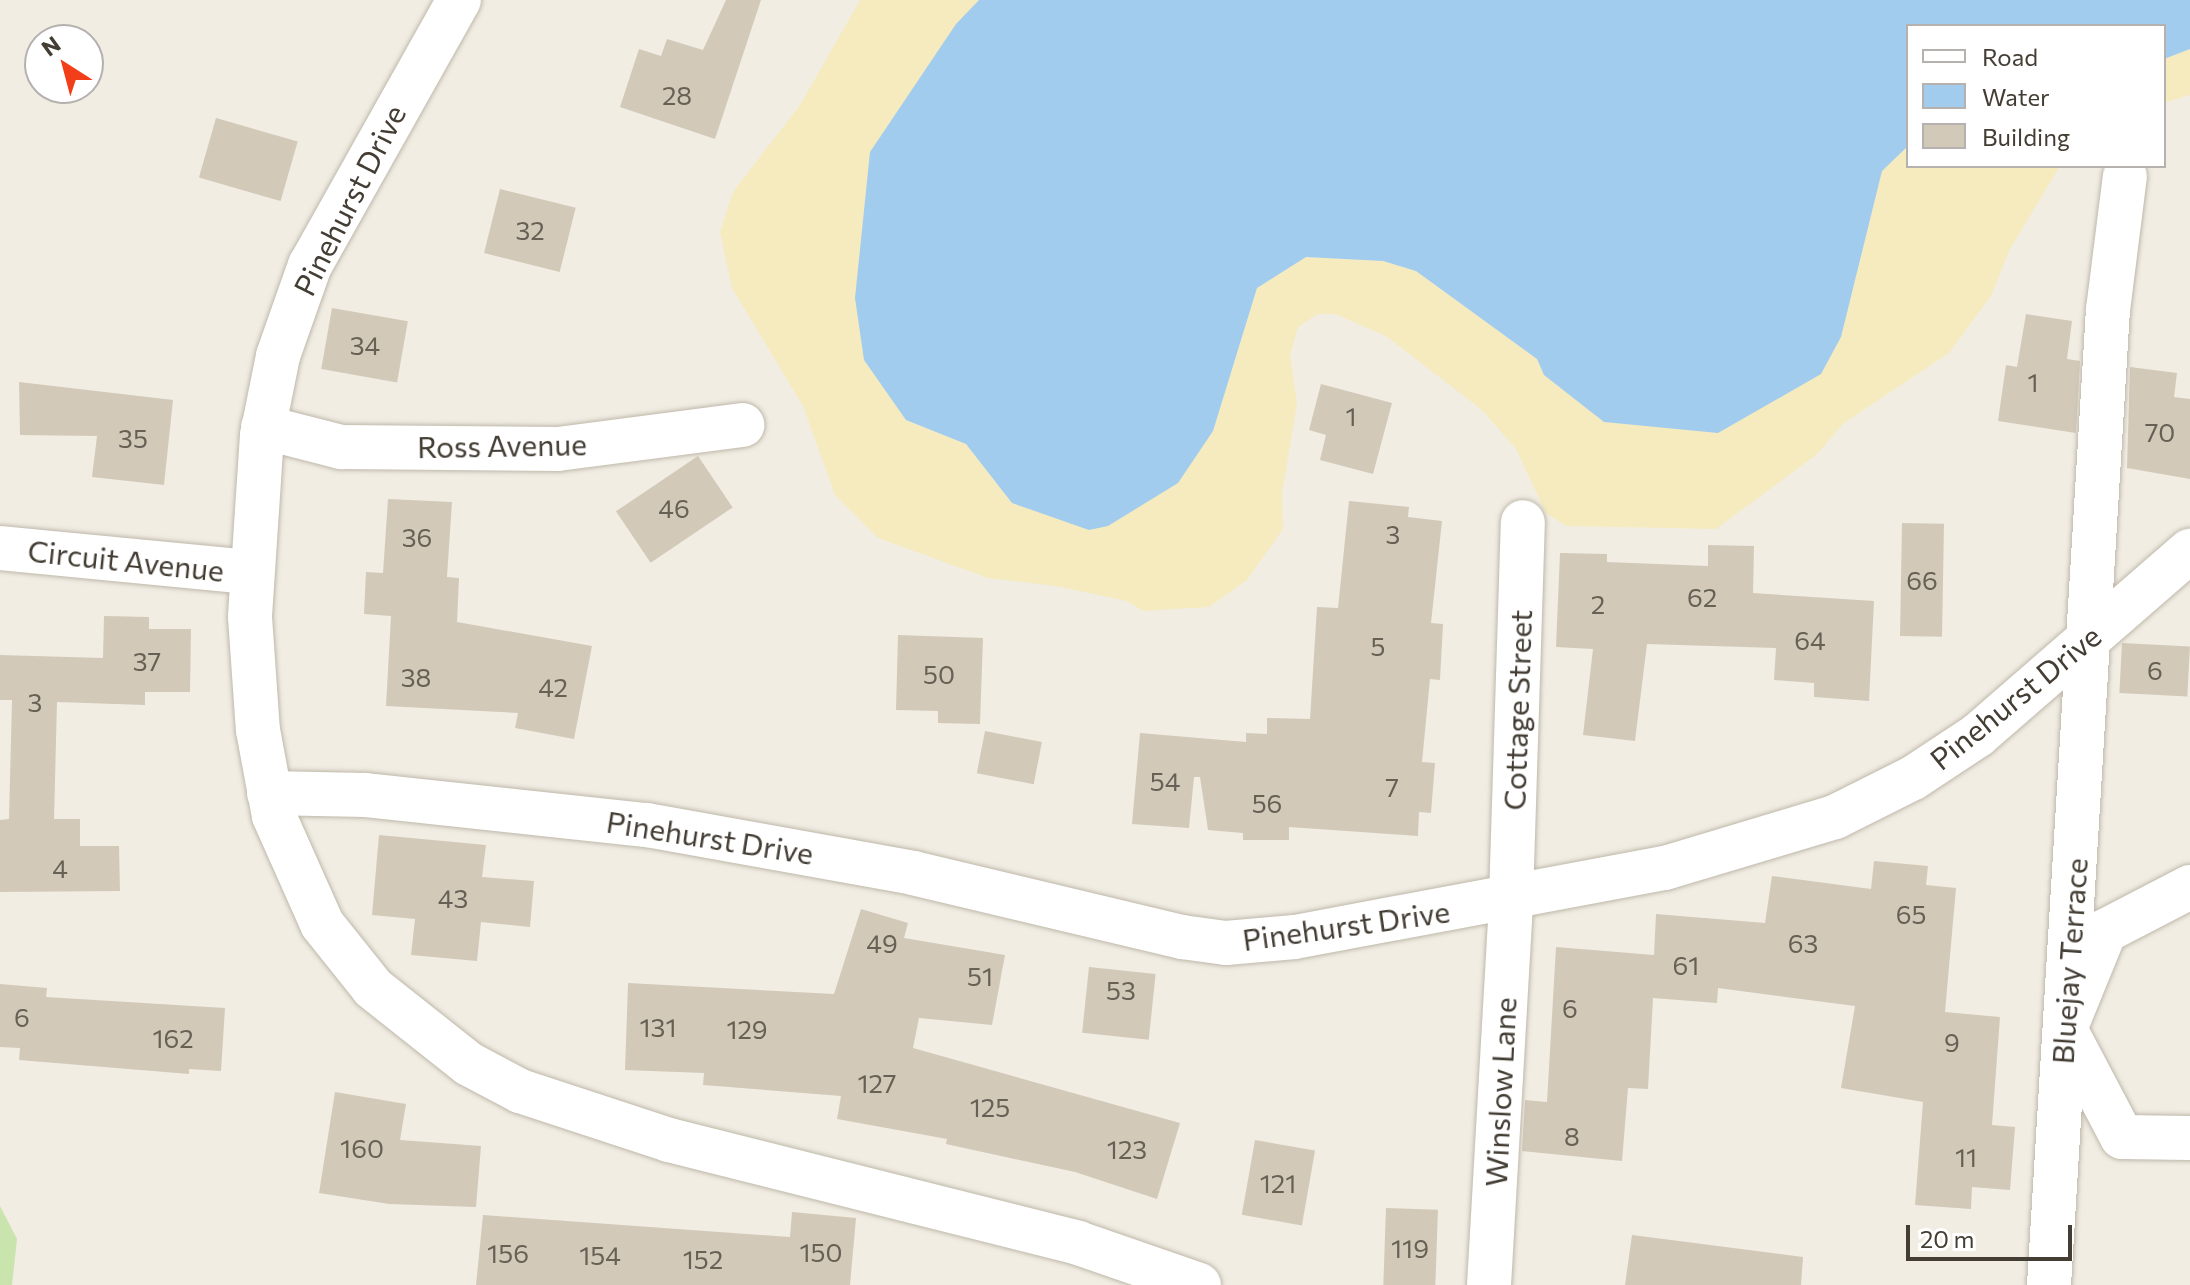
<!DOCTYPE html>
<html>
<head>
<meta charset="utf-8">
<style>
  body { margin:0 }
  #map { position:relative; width:2190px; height:1285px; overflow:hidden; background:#f1ede3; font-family:Commissioner,sans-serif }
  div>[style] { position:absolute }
  .green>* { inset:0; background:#cae4ad }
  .sand>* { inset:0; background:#f5ebbf }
  .water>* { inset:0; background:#a1cced }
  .building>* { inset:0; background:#d2c9b9; transform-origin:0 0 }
  .roads { filter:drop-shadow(0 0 2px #bfb8aa) drop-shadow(0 0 2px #bfb8aa) }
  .street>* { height:44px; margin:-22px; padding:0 22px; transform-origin:22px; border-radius:22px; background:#fff }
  span { translate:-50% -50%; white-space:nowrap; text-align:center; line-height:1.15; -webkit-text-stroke:6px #fff; paint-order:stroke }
  .number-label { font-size:26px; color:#676055 }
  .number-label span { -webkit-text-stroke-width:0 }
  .street-label { font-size:30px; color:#433d34 }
  .legend { position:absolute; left:1906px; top:24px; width:260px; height:144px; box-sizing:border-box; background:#fff; border:2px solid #b4b1ae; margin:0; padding:10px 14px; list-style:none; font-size:24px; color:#433d34 }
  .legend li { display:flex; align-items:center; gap:16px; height:40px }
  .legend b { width:40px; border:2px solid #b4b1ae }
  .north { position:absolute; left:24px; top:24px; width:80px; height:80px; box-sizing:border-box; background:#fff; border:2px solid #b4b1ae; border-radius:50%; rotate:324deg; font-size:22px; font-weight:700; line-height:32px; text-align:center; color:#433d34 }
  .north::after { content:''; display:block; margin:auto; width:28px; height:36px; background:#f23f19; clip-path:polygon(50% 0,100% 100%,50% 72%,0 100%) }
  .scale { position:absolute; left:1906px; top:1225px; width:166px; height:36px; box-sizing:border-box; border:4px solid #433d34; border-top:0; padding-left:10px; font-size:24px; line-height:28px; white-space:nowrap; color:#433d34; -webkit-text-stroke:6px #fff; paint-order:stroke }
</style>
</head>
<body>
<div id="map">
  <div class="green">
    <div style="clip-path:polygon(0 1206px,17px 1239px,12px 1285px,0 1285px)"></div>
  </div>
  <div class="sand">
    <div style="clip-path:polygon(860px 0,979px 0,956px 25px,906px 420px,966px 444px,1012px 503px,1213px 431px,1257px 288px,1306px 257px,1383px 261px,1416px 271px,1537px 359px,1545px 375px,1841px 337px,1882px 171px,1908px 146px,1908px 166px,2060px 166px,2010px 249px,1991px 296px,1949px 353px,1844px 423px,1816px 455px,1716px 529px,1566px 526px,1546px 513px,1516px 449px,1482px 410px,1386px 336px,1335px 314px,1318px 314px,1298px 327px,1290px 355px,1297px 403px,1282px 493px,1283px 529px,1247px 580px,1209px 607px,1143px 611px,1127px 601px,1056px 586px,988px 578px,878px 538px,835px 495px,803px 406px,732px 288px,720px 232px,733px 192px,800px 105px)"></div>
    <div style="clip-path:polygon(2190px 49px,2190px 95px,2164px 103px,2164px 59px)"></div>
  </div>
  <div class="water">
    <div style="clip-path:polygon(979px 0,2190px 0,2190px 49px,2164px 59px,2164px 26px,1908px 26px,1908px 146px,1882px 171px,1841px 337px,1821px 374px,1718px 433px,1604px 422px,1544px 375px,1537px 359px,1416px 271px,1383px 261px,1306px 257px,1257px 288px,1213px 431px,1178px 483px,1108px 526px,1089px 530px,1012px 503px,966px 444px,906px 420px,864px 360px,855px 298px,870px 152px,956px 24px)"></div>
  </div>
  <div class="building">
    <div style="clip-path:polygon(726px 0,761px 0,715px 139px,620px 107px,639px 49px,661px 56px,667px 39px,703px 50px)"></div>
    <div style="left:216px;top:118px;width:85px;height:62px;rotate:16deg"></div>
    <div style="left:500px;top:189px;width:78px;height:66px;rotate:14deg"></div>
    <div style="left:332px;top:308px;width:77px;height:62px;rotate:10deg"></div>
    <div style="clip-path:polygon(2026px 314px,2072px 321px,2067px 359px,2080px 361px,2076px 433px,1998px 421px,2006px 365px,2017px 367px)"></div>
    <div style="clip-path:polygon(2130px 367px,2177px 373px,2174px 397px,2190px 399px,2190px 479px,2127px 468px)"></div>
    <div style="clip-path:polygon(19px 382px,173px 400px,164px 485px,92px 477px,97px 436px,20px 435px)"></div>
    <div style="clip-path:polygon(1321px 384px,1392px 403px,1373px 474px,1320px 460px,1326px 435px,1309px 430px)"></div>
    <div style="left:698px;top:456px;width:62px;height:99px;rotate:56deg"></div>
    <div style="clip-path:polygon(388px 499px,452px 502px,447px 577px,459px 578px,457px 622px,592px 646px,574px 739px,515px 728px,518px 713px,386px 706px,391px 616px,364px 614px,366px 572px,383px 573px)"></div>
    <div style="clip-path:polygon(1349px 501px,1409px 507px,1408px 517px,1442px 521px,1431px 623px,1443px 624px,1440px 680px,1430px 679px,1422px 762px,1435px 763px,1431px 813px,1419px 812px,1418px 836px,1289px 827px,1289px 840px,1243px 840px,1243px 833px,1208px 830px,1200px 777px,1194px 777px,1189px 828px,1132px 824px,1140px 733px,1246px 742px,1246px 733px,1267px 734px,1267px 718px,1310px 719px,1317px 607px,1338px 608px)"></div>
    <div style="left:1902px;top:523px;width:42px;height:113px;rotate:1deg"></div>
    <div style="clip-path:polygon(1708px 545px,1754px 546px,1753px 593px,1874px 601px,1869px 701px,1814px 697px,1814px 683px,1774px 680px,1776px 648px,1647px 644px,1635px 741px,1583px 735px,1593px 649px,1556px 647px,1560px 553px,1607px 554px,1607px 562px,1708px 566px)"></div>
    <div style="clip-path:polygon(104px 616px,149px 617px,149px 629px,191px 629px,190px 692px,145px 692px,145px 705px,57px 702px,54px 819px,80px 819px,80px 846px,119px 846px,120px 891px,0 892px,0 820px,9px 819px,12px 700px,0 700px,0 655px,103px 658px)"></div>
    <div style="clip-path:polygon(898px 635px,983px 638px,980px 724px,938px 723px,938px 711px,896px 710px)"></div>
    <div style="left:2122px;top:643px;width:68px;height:50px;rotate:3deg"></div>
    <div style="left:985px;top:731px;width:58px;height:43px;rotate:11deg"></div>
    <div style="clip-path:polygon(379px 835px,486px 845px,482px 877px,534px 881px,530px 927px,481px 922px,477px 961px,411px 955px,415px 919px,372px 915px)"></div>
    <div style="clip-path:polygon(1874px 861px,1928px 866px,1926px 885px,1956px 888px,1945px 1012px,2000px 1017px,1992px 1125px,2015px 1127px,2010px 1190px,1972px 1187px,1971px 1209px,1915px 1205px,1923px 1102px,1841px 1088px,1855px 1006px,1718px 988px,1717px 1003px,1653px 998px,1648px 1089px,1628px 1088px,1622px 1161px,1522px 1151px,1525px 1100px,1547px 1102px,1556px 947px,1654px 955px,1656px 914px,1765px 923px,1772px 876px,1871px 889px)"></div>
    <div style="clip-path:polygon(861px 909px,908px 923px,904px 938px,1005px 955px,992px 1025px,919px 1018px,913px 1048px,1180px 1123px,1157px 1199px,1075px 1172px,946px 1144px,947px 1139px,837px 1119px,841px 1096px,703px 1085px,704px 1073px,625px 1070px,628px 983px,834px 994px)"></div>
    <div style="left:1089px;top:967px;width:67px;height:66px;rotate:6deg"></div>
    <div style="clip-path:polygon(0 984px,47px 988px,46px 997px,225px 1008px,221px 1071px,189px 1069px,189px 1074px,19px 1060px,20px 1048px,0 1047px)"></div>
    <div style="clip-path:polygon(335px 1092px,406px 1104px,400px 1140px,481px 1146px,476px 1207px,389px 1204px,319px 1193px)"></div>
    <div style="left:1255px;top:1140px;width:61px;height:76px;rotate:10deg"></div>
    <div style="left:1386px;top:1208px;width:52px;height:77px;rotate:2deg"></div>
    <div style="clip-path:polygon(792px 1212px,856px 1218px,850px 1285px,476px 1285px,483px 1215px,790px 1237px)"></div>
    <div style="clip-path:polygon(1632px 1235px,1803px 1257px,1801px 1285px,1625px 1285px)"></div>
  </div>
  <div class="roads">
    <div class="street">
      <div style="left:459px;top:0;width:304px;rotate:119.3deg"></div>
      <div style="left:310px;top:265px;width:96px;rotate:109.4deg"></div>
      <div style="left:278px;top:356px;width:81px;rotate:101.4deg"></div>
      <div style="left:262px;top:435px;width:182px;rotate:93.8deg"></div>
      <div style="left:250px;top:617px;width:113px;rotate:86deg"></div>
      <div style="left:258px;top:730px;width:87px;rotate:79.5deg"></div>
      <div style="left:274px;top:816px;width:118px;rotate:66deg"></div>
      <div style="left:322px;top:924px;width:82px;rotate:51.4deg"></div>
      <div style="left:373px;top:988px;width:122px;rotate:38.4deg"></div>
      <div style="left:469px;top:1064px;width:58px;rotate:27.9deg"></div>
      <div style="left:520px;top:1091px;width:157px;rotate:18.2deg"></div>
      <div style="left:669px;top:1140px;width:422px;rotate:14.1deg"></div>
      <div style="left:1078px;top:1243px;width:128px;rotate:19.1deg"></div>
      <div style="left:263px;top:427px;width:81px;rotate:14.4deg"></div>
      <div style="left:341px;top:447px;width:217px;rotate:0.5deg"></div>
      <div style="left:558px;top:449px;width:186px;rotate:-7.4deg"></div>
      <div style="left:0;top:548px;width:252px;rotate:5.5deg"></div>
      <div style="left:269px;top:793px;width:96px;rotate:1.2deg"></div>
      <div style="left:365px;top:795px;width:284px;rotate:6.1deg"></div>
      <div style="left:647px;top:825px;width:270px;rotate:10.2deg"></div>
      <div style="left:913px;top:873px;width:277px;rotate:13.4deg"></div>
      <div style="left:1182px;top:937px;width:44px;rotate:7.8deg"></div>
      <div style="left:1226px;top:943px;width:69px;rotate:-5deg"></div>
      <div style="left:1295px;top:937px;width:376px;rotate:-10.6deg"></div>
      <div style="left:1665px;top:868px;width:177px;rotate:-16.7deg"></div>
      <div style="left:1835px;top:817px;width:87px;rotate:-26.6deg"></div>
      <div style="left:1913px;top:778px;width:78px;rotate:-33.5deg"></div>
      <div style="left:1978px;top:735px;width:281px;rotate:-41deg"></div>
      <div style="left:2190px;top:887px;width:96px;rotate:152.6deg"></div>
      <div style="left:2105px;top:931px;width:106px;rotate:112.2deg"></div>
      <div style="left:2065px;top:1029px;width:122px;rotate:62.2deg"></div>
      <div style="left:2122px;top:1137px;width:68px;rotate:0.8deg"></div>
      <div style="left:1489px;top:1285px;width:387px;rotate:-86.7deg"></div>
      <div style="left:1511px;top:899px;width:377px;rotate:-88.2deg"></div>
      <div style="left:2049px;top:1285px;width:977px;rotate:-86.54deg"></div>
      <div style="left:2108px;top:310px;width:135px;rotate:-82.8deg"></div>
    </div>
  </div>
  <div class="number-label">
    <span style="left:677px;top:95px">28</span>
    <span style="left:530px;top:230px">32</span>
    <span style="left:365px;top:345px">34</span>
    <span style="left:2033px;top:382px">1</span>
    <span style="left:1351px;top:416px">1</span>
    <span style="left:2160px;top:432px">70</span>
    <span style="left:133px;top:438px">35</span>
    <span style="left:674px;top:508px">46</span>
    <span style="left:1393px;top:534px">3</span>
    <span style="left:417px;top:537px">36</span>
    <span style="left:1922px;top:580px">66</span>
    <span style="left:1702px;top:597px">62</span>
    <span style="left:1598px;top:604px">2</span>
    <span style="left:1810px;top:640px">64</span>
    <span style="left:1378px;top:646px">5</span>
    <span style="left:147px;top:661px">37</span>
    <span style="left:2155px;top:670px">6</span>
    <span style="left:939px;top:674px">50</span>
    <span style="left:416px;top:677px">38</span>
    <span style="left:553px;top:687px">42</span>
    <span style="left:35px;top:702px">3</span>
    <span style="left:1165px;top:781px">54</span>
    <span style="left:1392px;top:787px">7</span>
    <span style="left:1267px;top:803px">56</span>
    <span style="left:60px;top:868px">4</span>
    <span style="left:453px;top:898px">43</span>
    <span style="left:1911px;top:914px">65</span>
    <span style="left:882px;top:943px">49</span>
    <span style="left:1803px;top:943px">63</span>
    <span style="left:1686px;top:965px">61</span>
    <span style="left:980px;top:976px">51</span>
    <span style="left:1121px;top:990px">53</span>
    <span style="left:1570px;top:1008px">6</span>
    <span style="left:22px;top:1017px">6</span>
    <span style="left:658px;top:1027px">131</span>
    <span style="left:747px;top:1029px">129</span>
    <span style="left:173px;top:1038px">162</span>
    <span style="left:1952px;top:1042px">9</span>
    <span style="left:877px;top:1083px">127</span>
    <span style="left:990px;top:1107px">125</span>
    <span style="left:1572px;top:1136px">8</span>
    <span style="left:362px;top:1148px">160</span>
    <span style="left:1127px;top:1149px">123</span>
    <span style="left:1966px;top:1157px">11</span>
    <span style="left:1278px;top:1183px">121</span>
    <span style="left:1410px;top:1248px">119</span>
    <span style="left:821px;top:1252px">150</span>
    <span style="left:508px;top:1253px">156</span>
    <span style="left:600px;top:1255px">154</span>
    <span style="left:703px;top:1259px">152</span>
  </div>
  <div class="street-label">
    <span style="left:349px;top:200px;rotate:-63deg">Pinehurst Drive</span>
    <span style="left:502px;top:445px;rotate:-1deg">Ross Avenue</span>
    <span style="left:126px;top:560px;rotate:6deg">Circuit Avenue</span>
    <span style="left:2015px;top:697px;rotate:-39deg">Pinehurst Drive</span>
    <span style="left:1517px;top:710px;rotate:-88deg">Cottage Street</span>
    <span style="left:710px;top:837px;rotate:9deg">Pinehurst Drive</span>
    <span style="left:1346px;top:925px;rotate:-8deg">Pinehurst Drive</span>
    <span style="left:2069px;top:961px;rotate:-86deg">Bluejay Terrace</span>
    <span style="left:1500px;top:1092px;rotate:-87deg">Winslow Lane</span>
  </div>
  <ul class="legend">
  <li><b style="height:10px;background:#fff"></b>Road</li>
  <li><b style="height:22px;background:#a1cced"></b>Water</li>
  <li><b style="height:22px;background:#d2c9b9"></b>Building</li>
  </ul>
  <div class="north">N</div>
  <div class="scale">20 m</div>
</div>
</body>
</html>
